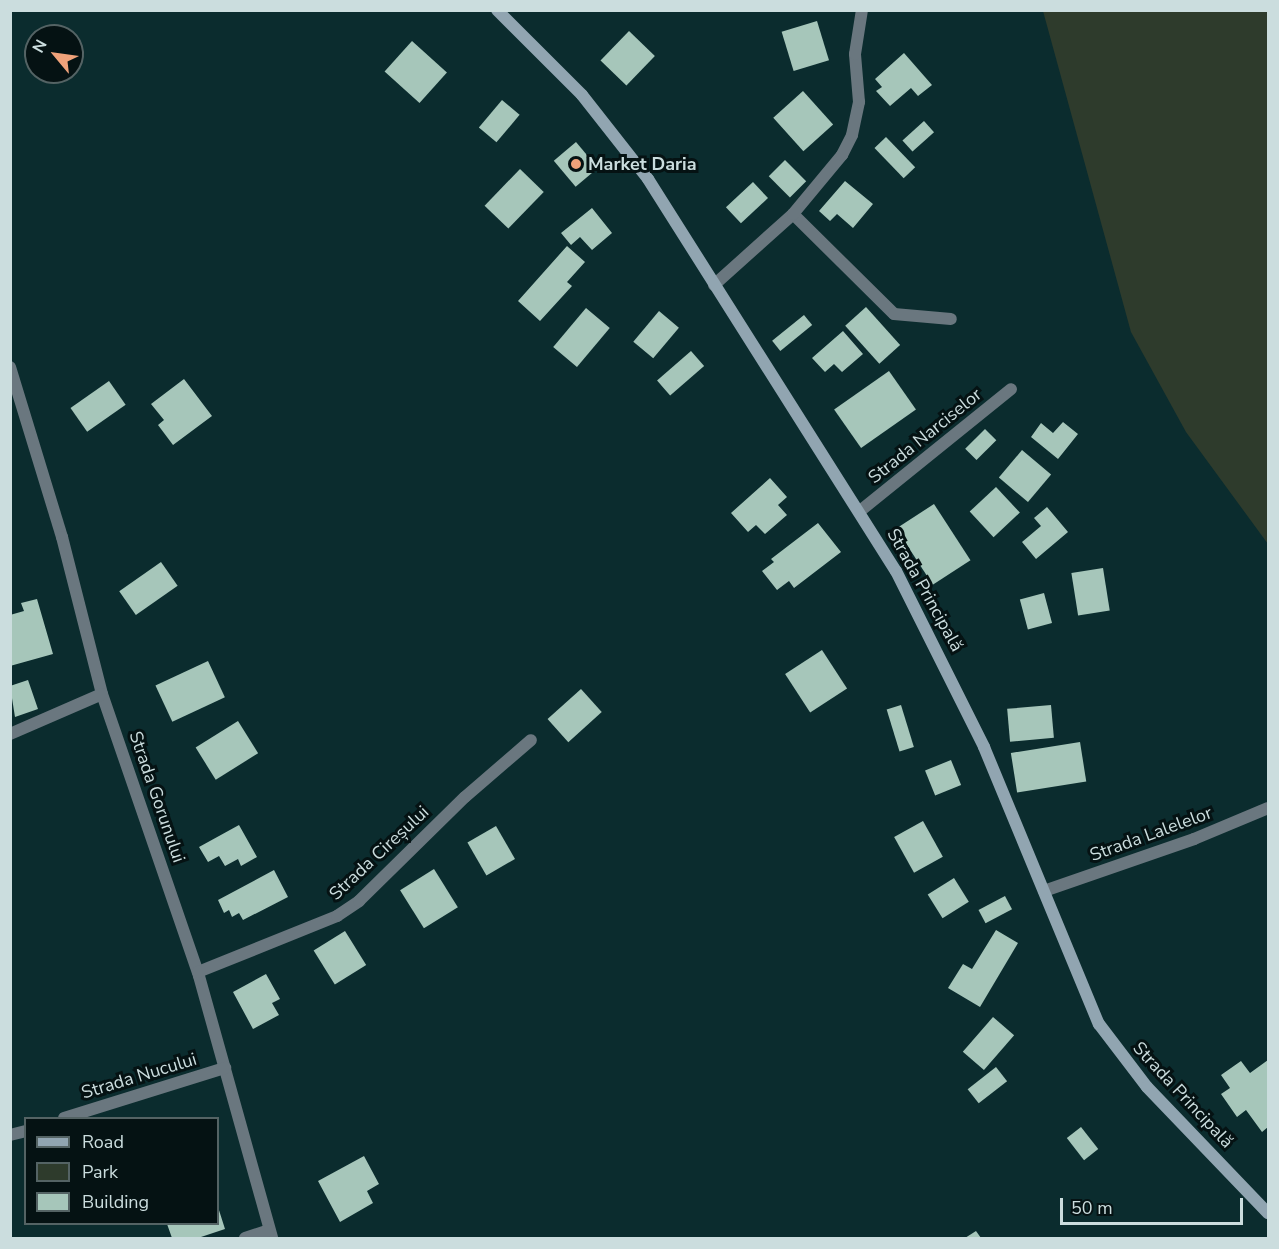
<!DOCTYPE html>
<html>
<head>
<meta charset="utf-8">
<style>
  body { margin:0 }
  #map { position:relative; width:1279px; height:1249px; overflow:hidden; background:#0b2c2e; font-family:"Nunito Sans",sans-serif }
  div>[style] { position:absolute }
  .green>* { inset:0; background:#2e3b2c }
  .building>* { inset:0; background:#a6c6ba; transform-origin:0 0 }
  .street>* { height:12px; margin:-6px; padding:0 6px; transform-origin:6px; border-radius:6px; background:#6a777f }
  .secondary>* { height:12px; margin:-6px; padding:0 6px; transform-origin:6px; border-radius:6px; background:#91a5b1 }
  .dots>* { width:16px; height:16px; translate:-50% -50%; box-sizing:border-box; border:3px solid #051213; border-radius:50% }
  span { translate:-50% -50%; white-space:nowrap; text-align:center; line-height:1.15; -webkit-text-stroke:6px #051213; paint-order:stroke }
  .poi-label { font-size:18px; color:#cbddde; font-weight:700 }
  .left { translate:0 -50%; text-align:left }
  .street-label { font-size:18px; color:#cbddde }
  .frame { position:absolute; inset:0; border:12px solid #cbddde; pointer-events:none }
  .legend { position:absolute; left:24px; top:1117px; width:195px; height:108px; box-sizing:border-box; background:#051213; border:2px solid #546364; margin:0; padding:8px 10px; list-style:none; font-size:18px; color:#cbddde }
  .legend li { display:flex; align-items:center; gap:12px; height:30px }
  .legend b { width:30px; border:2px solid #546364 }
  .north { position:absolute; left:24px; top:24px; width:60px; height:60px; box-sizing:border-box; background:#051213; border:2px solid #546364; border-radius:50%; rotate:299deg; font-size:16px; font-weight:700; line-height:24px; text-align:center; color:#cbddde }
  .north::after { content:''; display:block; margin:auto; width:21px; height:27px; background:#f0a27a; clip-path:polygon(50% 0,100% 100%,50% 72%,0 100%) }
  .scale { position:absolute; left:1060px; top:1198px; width:183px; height:27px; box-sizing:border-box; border:3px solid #cbddde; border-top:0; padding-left:8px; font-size:18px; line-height:21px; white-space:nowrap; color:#cbddde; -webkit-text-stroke:4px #051213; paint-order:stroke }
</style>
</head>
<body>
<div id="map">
  <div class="green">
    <div style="clip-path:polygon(1043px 11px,1268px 11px,1268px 544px,1186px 432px,1131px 332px)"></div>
  </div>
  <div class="building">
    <div style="left:817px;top:21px;width:41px;height:37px;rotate:73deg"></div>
    <div style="left:629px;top:31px;width:36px;height:41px;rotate:44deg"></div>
    <div style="left:412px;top:41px;width:47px;height:41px;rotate:42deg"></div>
    <div style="clip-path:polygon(904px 53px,932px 85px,918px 96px,911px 88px,890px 106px,876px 91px,882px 87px,875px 79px)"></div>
    <div style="left:803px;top:91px;width:45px;height:40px;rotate:48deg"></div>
    <div style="left:502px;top:100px;width:23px;height:36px;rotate:40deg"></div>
    <div style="left:924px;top:121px;width:15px;height:29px;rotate:48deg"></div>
    <div style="left:886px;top:137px;width:42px;height:16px;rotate:46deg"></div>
    <div style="left:576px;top:142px;width:34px;height:29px;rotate:50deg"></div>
    <div style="left:785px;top:160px;width:30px;height:23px;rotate:45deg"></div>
    <div style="left:520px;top:169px;width:33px;height:51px;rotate:44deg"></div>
    <div style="clip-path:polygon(845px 181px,873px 204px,853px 228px,837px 214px,830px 221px,819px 211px)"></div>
    <div style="left:753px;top:182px;width:22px;height:37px;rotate:47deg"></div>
    <div style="clip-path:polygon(592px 208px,612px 233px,592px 250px,580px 237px,571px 245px,561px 233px)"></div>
    <div style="clip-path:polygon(567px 246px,585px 262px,567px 282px,572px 286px,540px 321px,518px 301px)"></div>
    <div style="left:866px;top:307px;width:51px;height:28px;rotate:48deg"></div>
    <div style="left:586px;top:308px;width:31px;height:51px;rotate:40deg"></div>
    <div style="left:659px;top:311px;width:26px;height:40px;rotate:40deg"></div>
    <div style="left:804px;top:315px;width:13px;height:41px;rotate:51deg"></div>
    <div style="clip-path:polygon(843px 331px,863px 354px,842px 372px,834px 364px,825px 372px,812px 358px)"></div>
    <div style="left:691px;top:351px;width:20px;height:45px;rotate:49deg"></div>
    <div style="left:889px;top:371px;width:47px;height:67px;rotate:55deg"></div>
    <div style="clip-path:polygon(184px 379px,212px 416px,173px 445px,158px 425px,164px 420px,151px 404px)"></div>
    <div style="left:109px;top:381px;width:29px;height:47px;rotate:55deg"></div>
    <div style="clip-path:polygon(1063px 422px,1078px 434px,1058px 459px,1031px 437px,1041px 423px,1053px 433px)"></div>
    <div style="left:985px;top:429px;width:16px;height:28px;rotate:45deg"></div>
    <div style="left:1022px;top:450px;width:38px;height:36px;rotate:40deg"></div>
    <div style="clip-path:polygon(770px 478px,787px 497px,778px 505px,787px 515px,765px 534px,756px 525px,748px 532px,731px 513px)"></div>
    <div style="left:996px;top:487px;width:35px;height:36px;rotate:47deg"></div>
    <div style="left:934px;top:504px;width:67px;height:45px;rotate:57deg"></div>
    <div style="clip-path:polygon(1047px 507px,1068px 532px,1036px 559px,1022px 542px,1041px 526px,1034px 518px)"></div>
    <div style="clip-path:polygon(818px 523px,841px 552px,794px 588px,789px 581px,777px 590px,762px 571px,774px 562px,771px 559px)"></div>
    <div style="left:161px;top:562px;width:29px;height:51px;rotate:55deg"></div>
    <div style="left:1103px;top:568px;width:43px;height:32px;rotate:81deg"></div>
    <div style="left:1044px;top:593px;width:31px;height:25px;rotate:75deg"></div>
    <div style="clip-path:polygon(37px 599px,53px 654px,10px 666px,10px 615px,24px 611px,21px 603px)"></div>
    <div style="left:822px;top:650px;width:46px;height:44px;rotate:57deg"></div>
    <div style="left:208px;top:661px;width:40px;height:58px;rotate:65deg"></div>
    <div style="clip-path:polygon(28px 680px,38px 709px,15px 717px,10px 686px)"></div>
    <div style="left:581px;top:689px;width:31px;height:45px;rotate:48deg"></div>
    <div style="left:901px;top:705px;width:44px;height:15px;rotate:73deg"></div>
    <div style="left:1051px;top:705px;width:33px;height:44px;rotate:85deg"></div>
    <div style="left:238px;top:721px;width:38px;height:50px;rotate:58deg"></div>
    <div style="left:1080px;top:742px;width:40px;height:70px;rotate:81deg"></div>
    <div style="left:951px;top:760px;width:27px;height:28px;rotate:68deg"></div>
    <div style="left:923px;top:821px;width:41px;height:33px;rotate:61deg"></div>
    <div style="clip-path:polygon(239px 825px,257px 857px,241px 866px,238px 859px,225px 866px,219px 856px,208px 862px,199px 847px)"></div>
    <div style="left:496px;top:826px;width:38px;height:33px;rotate:60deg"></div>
    <div style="left:434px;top:869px;width:45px;height:40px;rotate:58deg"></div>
    <div style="clip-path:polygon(274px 870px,288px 897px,243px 920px,239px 913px,232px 917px,229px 910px,224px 913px,218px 900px)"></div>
    <div style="left:954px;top:878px;width:28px;height:31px;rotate:58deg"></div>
    <div style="left:1005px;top:896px;width:15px;height:30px;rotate:62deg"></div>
    <div style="clip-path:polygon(996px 930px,1018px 943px,980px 1007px,948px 988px,963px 964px,972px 969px)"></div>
    <div style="left:345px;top:931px;width:40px;height:37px;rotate:58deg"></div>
    <div style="clip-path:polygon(266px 974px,280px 999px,272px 1003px,279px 1015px,253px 1029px,233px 992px)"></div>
    <div style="left:993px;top:1017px;width:28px;height:46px;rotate:41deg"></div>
    <div style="clip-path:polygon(1268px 1060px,1268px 1127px,1262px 1132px,1246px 1110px,1237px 1117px,1221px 1094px,1230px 1088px,1221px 1075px,1241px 1061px,1250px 1073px)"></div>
    <div style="left:996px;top:1067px;width:18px;height:36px;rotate:52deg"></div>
    <div style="left:1081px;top:1127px;width:28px;height:18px;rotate:52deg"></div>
    <div style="clip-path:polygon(364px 1156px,379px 1184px,367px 1191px,373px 1203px,340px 1222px,318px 1181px)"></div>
    <div style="clip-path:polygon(218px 1207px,225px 1229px,198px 1238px,172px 1238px,167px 1224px,218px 1224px)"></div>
    <div style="clip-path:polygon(976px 1231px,981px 1238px,965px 1238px)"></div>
  </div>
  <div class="street">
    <div style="left:793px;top:214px;width:142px;rotate:44.7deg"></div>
    <div style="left:894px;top:314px;width:57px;rotate:5deg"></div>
    <div style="left:714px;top:285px;width:106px;rotate:-41.9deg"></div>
    <div style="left:793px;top:214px;width:77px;rotate:-50.3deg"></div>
    <div style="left:842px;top:155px;width:22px;rotate:-63deg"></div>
    <div style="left:852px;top:135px;width:34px;rotate:-78deg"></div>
    <div style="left:859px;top:102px;width:48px;rotate:-94.8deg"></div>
    <div style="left:855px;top:54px;width:45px;rotate:-81deg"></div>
    <div style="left:10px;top:367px;width:178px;rotate:73deg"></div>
    <div style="left:62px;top:537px;width:162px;rotate:75.7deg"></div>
    <div style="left:102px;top:694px;width:298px;rotate:71deg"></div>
    <div style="left:199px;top:976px;width:272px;rotate:74.4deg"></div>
    <div style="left:860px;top:511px;width:194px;rotate:-38.9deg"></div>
    <div style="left:10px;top:734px;width:100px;rotate:-23.5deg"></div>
    <div style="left:1044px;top:891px;width:159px;rotate:-19.1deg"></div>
    <div style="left:1194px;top:839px;width:80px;rotate:-22.7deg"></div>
    <div style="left:198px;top:972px;width:150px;rotate:-21.9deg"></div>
    <div style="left:337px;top:916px;width:27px;rotate:-34deg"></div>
    <div style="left:359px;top:901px;width:148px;rotate:-44.5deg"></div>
    <div style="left:465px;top:797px;width:87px;rotate:-40.8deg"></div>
    <div style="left:64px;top:1118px;width:169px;rotate:-17.3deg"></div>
    <div style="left:10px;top:1135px;width:16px;rotate:-14deg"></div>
    <div style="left:245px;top:1238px;width:25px;rotate:-18deg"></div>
  </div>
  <div class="secondary">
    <div style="left:497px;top:10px;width:120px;rotate:45deg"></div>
    <div style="left:582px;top:95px;width:107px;rotate:51.8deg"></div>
    <div style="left:648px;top:179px;width:464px;rotate:57.7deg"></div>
    <div style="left:896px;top:571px;width:197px;rotate:63.4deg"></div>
    <div style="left:984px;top:747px;width:300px;rotate:67.5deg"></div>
    <div style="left:1099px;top:1024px;width:79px;rotate:52.7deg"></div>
    <div style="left:1147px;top:1087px;width:175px;rotate:46.2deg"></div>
  </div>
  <div class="dots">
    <div style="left:576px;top:164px;background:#f0a27a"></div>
  </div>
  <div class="poi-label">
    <span class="left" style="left:588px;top:164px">Market Daria</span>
  </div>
  <div class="street-label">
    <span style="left:925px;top:436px;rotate:-39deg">Strada Narciselor</span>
    <span style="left:925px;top:590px;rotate:61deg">Strada Principală</span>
    <span style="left:157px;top:797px;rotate:71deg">Strada Gorunului</span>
    <span style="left:1151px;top:834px;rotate:-20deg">Strada Lalelelor</span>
    <span style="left:379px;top:853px;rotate:-43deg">Strada Cireșului</span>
    <span style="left:139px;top:1076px;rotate:-17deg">Strada Nucului</span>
    <span style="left:1183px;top:1095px;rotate:47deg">Strada Principală</span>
  </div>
  <div class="frame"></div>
  <ul class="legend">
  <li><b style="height:8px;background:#91a5b1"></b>Road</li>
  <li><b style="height:16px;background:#2e3b2c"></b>Park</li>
  <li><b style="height:16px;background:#a6c6ba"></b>Building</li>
  </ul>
  <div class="north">N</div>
  <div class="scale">50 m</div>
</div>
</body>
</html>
